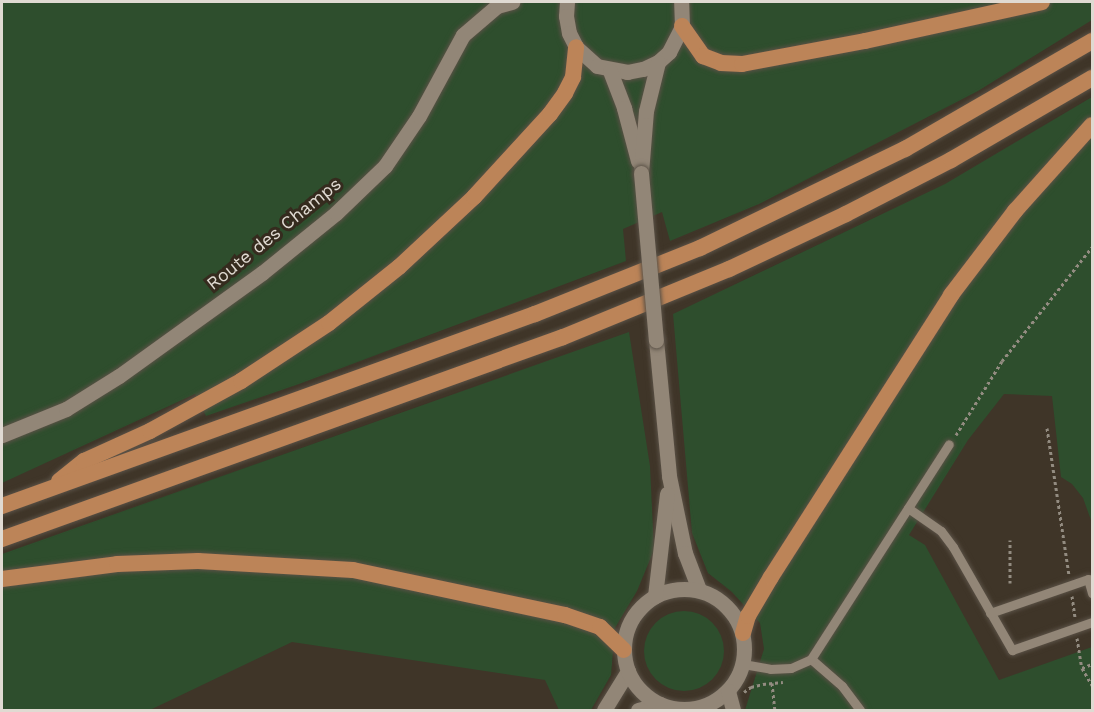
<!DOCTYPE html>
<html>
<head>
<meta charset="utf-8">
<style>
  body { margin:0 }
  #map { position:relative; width:1094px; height:712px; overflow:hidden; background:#3f3528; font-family:"Work Sans",sans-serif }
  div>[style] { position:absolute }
  .green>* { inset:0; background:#2e4e2d }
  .round { border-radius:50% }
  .path>* { height:3px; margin-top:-1.5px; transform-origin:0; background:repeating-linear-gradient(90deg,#938c81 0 3px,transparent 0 6px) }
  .roads { filter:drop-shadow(0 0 2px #5a5146) drop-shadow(0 0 2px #5a5146) }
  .service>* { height:9px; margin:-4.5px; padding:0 4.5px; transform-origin:4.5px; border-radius:4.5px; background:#928677 }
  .minor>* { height:15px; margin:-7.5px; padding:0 7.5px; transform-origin:7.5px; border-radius:7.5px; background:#928677 }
  .tertiary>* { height:15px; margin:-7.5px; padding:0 7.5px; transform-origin:7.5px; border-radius:7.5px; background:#928677 }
  .tertiary>.ring { margin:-7.5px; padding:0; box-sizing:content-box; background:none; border:15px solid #928677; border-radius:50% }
  .trunk>* { height:16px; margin:-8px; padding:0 8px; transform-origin:8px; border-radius:8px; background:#bc8458 }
  .bridges { filter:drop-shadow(0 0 2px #5a5146) drop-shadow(0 0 2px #5a5146) }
  .tertiary-bridge>* { height:15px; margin:-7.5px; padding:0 7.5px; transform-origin:7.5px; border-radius:7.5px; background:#928677 }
  span { translate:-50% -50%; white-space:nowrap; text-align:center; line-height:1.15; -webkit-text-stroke:6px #352b1e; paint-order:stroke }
  .street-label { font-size:18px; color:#e0dad2 }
  .frame { position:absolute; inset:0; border:3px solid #e0dad2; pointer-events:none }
</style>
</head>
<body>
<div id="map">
  <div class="green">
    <div style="clip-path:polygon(2px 2px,1092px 2px,1092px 20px,978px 91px,759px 204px,670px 241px,662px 212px,623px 229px,626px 261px,299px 384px,206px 416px,195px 394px,2px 483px)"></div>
    <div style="clip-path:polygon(1092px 97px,1092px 523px,1083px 498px,1072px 484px,1061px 477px,1052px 396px,1004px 394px,968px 440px,909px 535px,925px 545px,999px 680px,1092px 647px,1092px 710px,745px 710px,764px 649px,760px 623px,732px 592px,708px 573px,692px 533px,673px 314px,945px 184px)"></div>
    <div style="clip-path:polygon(629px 332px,650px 466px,654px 550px,637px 591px,615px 628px,611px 675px,591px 710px,559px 710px,545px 680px,292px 642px,150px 710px,2px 710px,2px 554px)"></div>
    <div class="round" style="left:644px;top:611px;width:80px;height:80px"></div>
  </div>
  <div class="path">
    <div style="left:1047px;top:428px;width:149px;rotate:81.5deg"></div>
    <div style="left:956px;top:435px;width:87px;rotate:-58.1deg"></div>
    <div style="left:1002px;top:361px;width:145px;rotate:-51.7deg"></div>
    <div style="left:1010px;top:583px;width:43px;rotate:-90deg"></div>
    <div style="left:1072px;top:596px;width:21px;rotate:82deg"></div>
    <div style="left:1077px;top:638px;width:30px;rotate:81deg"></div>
    <div style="left:1082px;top:668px;width:20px;rotate:60deg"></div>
    <div style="left:1082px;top:668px;width:11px;rotate:-22deg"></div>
    <div style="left:772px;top:683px;width:27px;rotate:84deg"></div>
    <div style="left:744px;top:692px;width:9px;rotate:-36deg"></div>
    <div style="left:751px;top:687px;width:12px;rotate:-14deg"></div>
    <div style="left:763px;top:684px;width:20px;rotate:-6deg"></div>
  </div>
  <div class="roads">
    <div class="service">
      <div style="left:908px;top:508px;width:40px;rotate:34.9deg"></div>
      <div style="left:941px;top:531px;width:20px;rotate:53deg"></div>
      <div style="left:953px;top:547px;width:119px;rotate:60.2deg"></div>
      <div style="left:1012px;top:650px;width:85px;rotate:-19.3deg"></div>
      <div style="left:990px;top:613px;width:104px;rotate:-19.1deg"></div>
      <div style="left:1088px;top:579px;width:15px;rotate:74deg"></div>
      <div style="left:811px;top:659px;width:41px;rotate:41.1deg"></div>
      <div style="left:842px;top:686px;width:30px;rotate:53deg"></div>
      <div style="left:743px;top:664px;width:27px;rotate:10deg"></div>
      <div style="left:770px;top:669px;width:21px;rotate:-3deg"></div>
      <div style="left:791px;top:668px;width:22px;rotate:-24deg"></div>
      <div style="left:811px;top:659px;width:255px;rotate:-57.3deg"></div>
    </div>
    <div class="minor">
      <div style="left:604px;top:710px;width:46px;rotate:-58.4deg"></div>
      <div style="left:638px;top:710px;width:23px;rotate:-15deg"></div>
    </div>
    <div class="tertiary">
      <div style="left:567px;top:2px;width:14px;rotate:94deg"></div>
      <div style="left:566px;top:16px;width:17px;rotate:80deg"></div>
      <div style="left:569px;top:33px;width:16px;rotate:63deg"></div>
      <div style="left:576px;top:47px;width:28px;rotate:42deg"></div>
      <div style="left:597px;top:66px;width:31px;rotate:11deg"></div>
      <div style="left:627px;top:72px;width:16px;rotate:-11deg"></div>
      <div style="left:643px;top:69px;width:17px;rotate:-25deg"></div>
      <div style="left:658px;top:62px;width:15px;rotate:-42deg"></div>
      <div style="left:669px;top:52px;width:29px;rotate:-63deg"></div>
      <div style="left:682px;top:26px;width:24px;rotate:-92deg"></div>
      <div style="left:610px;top:71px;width:40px;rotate:69deg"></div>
      <div style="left:624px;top:108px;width:55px;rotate:75.2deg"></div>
      <div style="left:641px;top:173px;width:62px;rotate:-85.4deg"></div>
      <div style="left:646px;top:111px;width:50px;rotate:-76.2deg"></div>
      <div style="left:656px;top:340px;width:137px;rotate:84.5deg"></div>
      <div style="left:669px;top:476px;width:79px;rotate:78.3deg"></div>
      <div style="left:685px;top:553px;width:40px;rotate:69deg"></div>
      <div style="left:2px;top:435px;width:69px;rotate:-22.1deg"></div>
      <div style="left:66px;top:409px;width:62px;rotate:-31.9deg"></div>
      <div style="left:119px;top:376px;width:176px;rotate:-35.8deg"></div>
      <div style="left:262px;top:273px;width:95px;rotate:-39deg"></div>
      <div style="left:336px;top:213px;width:68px;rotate:-43.8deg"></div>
      <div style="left:385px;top:166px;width:60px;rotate:-55.8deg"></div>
      <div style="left:419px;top:116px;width:92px;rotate:-61.5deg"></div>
      <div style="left:463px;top:35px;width:45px;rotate:-40.5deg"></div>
      <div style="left:497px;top:6px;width:16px;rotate:-15deg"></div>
      <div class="ring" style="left:624px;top:589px;width:105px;height:105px"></div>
      <div style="left:655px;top:596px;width:103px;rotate:-83.3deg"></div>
      <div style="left:728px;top:691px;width:20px;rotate:75deg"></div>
    </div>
    <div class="trunk">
      <div style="left:682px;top:26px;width:37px;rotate:55deg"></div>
      <div style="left:703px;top:56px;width:19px;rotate:21deg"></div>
      <div style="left:721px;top:63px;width:21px;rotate:3deg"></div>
      <div style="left:742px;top:64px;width:125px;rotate:-10.6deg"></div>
      <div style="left:865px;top:41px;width:181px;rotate:-12.4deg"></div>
      <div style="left:59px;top:481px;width:32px;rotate:-39deg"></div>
      <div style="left:84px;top:461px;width:72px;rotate:-24.4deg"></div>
      <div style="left:150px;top:431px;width:104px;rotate:-28.8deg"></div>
      <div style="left:241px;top:381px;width:105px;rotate:-33.4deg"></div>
      <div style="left:329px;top:323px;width:90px;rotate:-38.7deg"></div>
      <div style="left:399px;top:267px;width:103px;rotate:-43deg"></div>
      <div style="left:474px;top:197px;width:113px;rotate:-47.5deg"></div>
      <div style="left:550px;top:114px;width:26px;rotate:-54deg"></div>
      <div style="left:565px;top:93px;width:18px;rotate:-63deg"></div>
      <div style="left:573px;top:77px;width:30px;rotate:-84deg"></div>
      <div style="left:2px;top:506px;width:567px;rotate:-19.81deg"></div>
      <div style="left:535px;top:314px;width:178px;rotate:-21.8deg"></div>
      <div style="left:700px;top:248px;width:228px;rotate:-25.8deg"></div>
      <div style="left:905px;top:149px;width:216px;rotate:-30deg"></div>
      <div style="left:2px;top:539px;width:596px;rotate:-19.8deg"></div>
      <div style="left:563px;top:337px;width:179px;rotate:-22.3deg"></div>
      <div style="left:729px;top:269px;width:129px;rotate:-25.2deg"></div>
      <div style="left:846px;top:214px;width:118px;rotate:-27.2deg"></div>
      <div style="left:951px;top:160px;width:163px;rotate:-30.2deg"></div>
      <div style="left:2px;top:579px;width:116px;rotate:-7.4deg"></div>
      <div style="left:117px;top:564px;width:81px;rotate:-2.1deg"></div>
      <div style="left:198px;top:561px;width:155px;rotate:3.3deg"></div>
      <div style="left:353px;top:570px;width:217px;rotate:12deg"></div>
      <div style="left:565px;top:615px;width:37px;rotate:19deg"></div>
      <div style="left:600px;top:627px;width:33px;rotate:44deg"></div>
      <div style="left:743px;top:633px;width:18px;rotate:-74deg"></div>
      <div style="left:748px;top:616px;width:45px;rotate:-59.5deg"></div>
      <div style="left:771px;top:577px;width:335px;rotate:-57.4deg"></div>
      <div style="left:951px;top:295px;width:106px;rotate:-52.7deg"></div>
      <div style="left:1015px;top:211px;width:115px;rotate:-48.2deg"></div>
    </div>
  </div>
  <div class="bridges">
    <div class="tertiary-bridge">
      <div style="left:641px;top:173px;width:168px;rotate:84.9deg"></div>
    </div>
  </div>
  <div class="street-label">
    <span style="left:274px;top:234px;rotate:-39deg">Route des Champs</span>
  </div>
  <div class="frame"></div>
</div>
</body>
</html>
